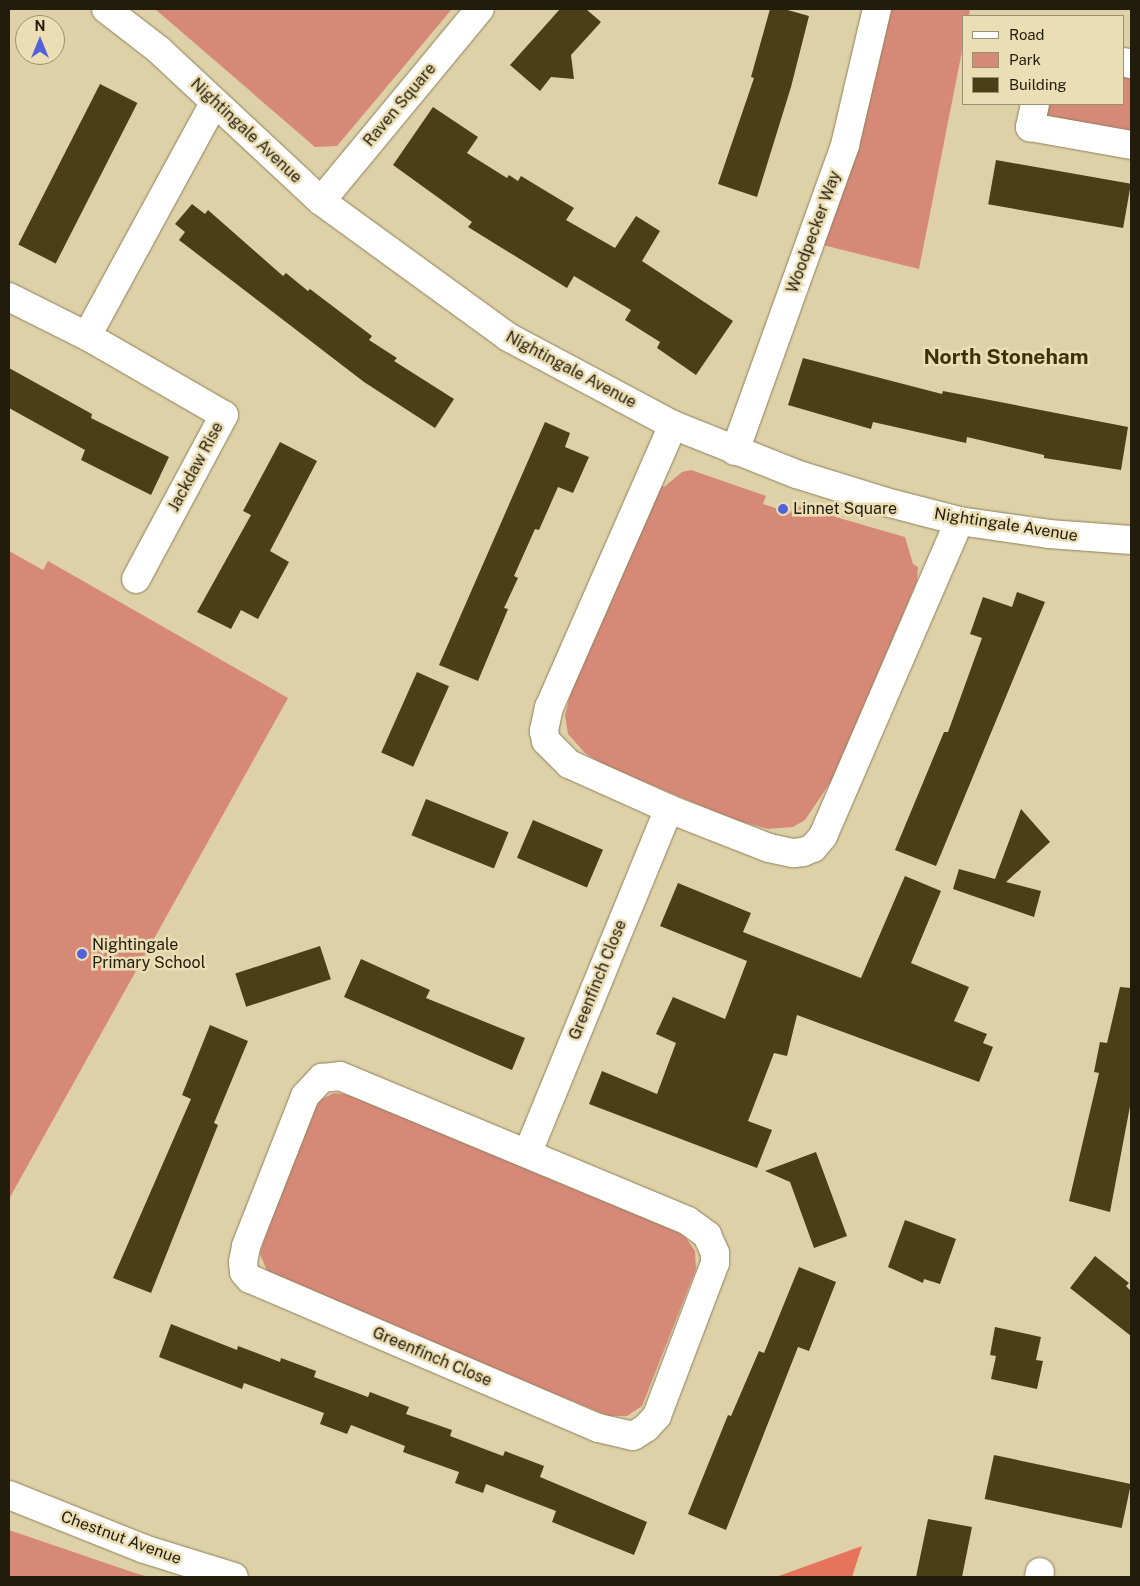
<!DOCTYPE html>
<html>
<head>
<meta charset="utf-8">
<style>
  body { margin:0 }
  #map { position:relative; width:1140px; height:1586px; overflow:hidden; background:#ded1a8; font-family:"Public Sans",sans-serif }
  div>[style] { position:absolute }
  .green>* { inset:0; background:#d78978 }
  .forest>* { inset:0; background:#e6745d }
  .building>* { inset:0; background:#4b3f18; transform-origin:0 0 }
  .roads { filter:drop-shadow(0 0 1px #8d815a) drop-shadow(0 0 1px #8d815a) }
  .minor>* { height:28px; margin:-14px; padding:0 14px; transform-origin:14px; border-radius:14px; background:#fff }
  .tertiary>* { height:28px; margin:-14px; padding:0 14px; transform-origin:14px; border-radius:14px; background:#fff }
  .dots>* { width:14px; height:14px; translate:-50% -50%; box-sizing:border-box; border:2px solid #ecdeb4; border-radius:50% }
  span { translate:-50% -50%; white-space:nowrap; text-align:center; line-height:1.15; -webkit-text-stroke:5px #ecdeb4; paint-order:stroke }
  .street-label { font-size:16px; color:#211c0c }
  .poi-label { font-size:16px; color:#211c0c }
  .left { translate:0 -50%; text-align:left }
  .district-label { font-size:21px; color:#3d310a; font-weight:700 }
  .frame { position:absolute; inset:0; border:10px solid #211c0c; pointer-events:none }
  .legend { position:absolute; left:962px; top:15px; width:162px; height:90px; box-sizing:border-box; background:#ecdeb4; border:1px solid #9b9071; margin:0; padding:6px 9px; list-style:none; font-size:15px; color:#211c0c }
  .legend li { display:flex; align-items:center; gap:10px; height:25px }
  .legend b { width:25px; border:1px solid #9b9071 }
  .north { position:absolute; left:15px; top:15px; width:50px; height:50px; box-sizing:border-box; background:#ecdeb4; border:1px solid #9b9071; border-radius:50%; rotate:0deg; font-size:14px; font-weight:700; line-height:20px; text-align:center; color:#211c0c }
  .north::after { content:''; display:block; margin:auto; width:18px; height:22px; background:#5263d9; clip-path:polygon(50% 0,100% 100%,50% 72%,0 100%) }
</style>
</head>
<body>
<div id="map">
  <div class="green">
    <div style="clip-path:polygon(155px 9px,452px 9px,337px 146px,315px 147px)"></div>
    <div style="clip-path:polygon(888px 9px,970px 9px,969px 16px,964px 16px,964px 41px,919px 269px,823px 245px)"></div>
    <div style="clip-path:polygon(1124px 62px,1131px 64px,1131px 145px,1030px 127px,1035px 104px,1124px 104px)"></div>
    <div style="clip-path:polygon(691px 470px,766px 496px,763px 504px,791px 513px,794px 505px,905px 537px,913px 564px,918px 567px,917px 581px,834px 777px,805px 820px,793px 827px,768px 829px,735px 820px,604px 765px,585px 753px,568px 734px,565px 715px,576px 671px,657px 483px,664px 487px,682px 472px)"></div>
    <div style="clip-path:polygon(9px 551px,43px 570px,48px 561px,288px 698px,9px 1199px)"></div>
    <div style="clip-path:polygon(334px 1093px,352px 1095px,676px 1231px,686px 1238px,695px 1251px,696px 1269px,642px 1406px,627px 1416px,609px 1416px,286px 1284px,268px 1273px,260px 1254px,264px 1240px,312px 1109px,322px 1099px)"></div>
    <div style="clip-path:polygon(9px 1530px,135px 1573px,149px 1577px,9px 1577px)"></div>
  </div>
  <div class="forest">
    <div style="clip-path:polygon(862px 1546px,852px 1577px,776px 1577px)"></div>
  </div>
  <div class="building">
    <div style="clip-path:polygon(560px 9px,586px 9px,601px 22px,571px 55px,574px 79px,551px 77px,540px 91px,510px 65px)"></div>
    <div style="clip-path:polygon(770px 9px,784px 9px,809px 16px,791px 87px,757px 197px,718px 184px,754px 78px,751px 77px)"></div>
    <div style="left:100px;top:84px;width:42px;height:180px;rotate:27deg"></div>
    <div style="clip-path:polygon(433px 107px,478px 137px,467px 153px,507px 178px,509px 175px,518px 181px,521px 176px,574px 208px,566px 220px,615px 248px,636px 216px,660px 231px,642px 261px,733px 321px,696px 375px,657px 348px,660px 342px,625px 320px,631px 310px,574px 276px,567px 288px,468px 227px,472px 222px,393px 165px)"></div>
    <div style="left:996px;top:160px;width:137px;height:45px;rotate:10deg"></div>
    <div style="clip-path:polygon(192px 204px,205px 214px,208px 210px,283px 276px,286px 273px,308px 291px,310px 289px,372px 336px,369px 340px,397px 358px,394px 361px,454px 399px,435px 428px,364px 382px,179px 240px,185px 232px,175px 224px)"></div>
    <div style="clip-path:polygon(803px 358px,942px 394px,943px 391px,1128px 427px,1121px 470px,1044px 458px,1044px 455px,967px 437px,966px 443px,873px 422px,871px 429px,788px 405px)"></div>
    <div style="clip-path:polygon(9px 368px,92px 414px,91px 418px,169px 457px,151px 495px,81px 460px,85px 450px,9px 408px)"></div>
    <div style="clip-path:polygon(545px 422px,570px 433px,565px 447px,589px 457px,573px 493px,558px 487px,539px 530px,535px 529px,514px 576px,518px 578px,504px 608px,508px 609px,478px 681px,439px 665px)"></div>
    <div style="clip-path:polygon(280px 442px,317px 461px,270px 551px,289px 562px,258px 619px,241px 610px,231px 629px,197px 612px,251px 515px,243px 511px)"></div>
    <div style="clip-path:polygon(1017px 592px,1045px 602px,936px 866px,895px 850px,944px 732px,948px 732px,982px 638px,970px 634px,983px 597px,1012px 607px)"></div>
    <div style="left:417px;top:672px;width:35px;height:88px;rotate:24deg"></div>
    <div style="left:426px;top:799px;width:89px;height:39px;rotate:22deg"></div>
    <div style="clip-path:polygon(1021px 809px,1050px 842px,1006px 882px,1041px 891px,1034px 917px,953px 889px,959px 869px,995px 879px)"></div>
    <div style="left:533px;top:820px;width:76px;height:41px;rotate:23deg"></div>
    <div style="clip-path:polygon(905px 876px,941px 891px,911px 963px,969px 987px,954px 1021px,987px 1034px,983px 1043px,993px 1047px,979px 1082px,797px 1015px,787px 1056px,774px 1053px,748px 1121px,772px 1130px,757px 1168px,589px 1104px,602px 1071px,657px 1094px,676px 1043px,656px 1034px,673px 997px,725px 1019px,747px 961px,660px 926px,678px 883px,751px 913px,743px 932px,861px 978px)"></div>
    <div style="left:320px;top:946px;width:35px;height:89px;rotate:72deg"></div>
    <div style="clip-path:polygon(361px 959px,430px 990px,426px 998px,525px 1038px,512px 1070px,344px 997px)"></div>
    <div style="clip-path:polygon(1120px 987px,1131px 988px,1131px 1101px,1110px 1212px,1069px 1201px,1099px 1073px,1094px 1072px,1100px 1042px,1107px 1043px)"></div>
    <div style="clip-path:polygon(210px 1025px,248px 1041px,214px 1123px,218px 1125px,151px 1293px,113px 1278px,191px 1099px,182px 1095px)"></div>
    <div style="clip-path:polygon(816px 1152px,847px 1236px,814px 1248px,790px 1182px,765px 1171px)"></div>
    <div style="clip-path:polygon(905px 1220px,956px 1239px,940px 1284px,924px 1279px,923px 1283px,888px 1267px)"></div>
    <div style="clip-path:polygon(1095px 1256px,1129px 1283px,1126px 1286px,1131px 1291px,1131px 1336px,1070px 1288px)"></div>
    <div style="clip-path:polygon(799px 1267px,836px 1282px,809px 1351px,798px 1347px,726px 1530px,688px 1514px,728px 1415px,731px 1416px,759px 1351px,764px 1353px)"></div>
    <div style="clip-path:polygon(171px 1324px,237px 1350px,238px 1346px,280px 1362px,281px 1358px,316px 1371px,314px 1377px,368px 1397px,370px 1392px,409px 1407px,406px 1414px,452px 1430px,450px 1436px,503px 1456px,505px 1451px,544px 1466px,540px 1477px,647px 1522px,634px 1555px,552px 1522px,556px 1511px,486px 1484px,483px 1493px,455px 1483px,459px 1472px,403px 1452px,405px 1446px,351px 1425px,347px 1434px,320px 1424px,324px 1413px,244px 1383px,242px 1389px,159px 1357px)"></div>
    <div style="clip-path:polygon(995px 1327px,1041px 1337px,1036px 1360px,1043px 1361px,1037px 1389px,991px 1379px,996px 1356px,990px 1355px)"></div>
    <div style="left:994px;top:1455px;width:140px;height:45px;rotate:12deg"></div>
    <div style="clip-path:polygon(928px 1519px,972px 1527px,962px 1577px,916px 1577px)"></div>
  </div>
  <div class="roads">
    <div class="minor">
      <div style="left:106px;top:9px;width:67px;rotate:37.7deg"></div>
      <div style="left:159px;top:50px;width:221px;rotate:43deg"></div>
      <div style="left:321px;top:201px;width:231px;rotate:36deg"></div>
      <div style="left:508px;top:337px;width:187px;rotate:28.1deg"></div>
      <div style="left:673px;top:425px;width:132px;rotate:21.7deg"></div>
      <div style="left:796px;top:474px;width:94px;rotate:17.3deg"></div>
      <div style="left:886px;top:502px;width:75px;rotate:14.6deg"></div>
      <div style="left:959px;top:521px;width:91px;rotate:8.2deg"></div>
      <div style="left:1049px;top:534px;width:82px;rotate:4.2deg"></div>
      <div style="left:1124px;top:62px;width:7px;rotate:16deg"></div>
      <div style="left:1035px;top:104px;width:24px;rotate:102deg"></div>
      <div style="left:1030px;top:127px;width:103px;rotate:10.1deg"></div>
      <div style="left:321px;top:201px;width:249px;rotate:-50.4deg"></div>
      <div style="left:9px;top:297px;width:87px;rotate:26.6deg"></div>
      <div style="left:87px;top:336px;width:158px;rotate:30deg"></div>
      <div style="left:224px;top:415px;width:186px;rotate:118.2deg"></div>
      <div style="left:87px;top:336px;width:265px;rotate:-61.4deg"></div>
      <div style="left:673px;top:425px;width:308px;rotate:113.7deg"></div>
      <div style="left:549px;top:707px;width:25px;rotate:102deg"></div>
      <div style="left:544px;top:731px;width:10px;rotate:79deg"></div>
      <div style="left:546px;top:741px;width:33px;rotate:45deg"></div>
      <div style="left:569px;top:764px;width:110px;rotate:24.2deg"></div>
      <div style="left:669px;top:809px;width:107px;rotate:21.3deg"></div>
      <div style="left:769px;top:848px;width:25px;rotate:12deg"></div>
      <div style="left:793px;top:853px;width:10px;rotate:-6deg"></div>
      <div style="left:803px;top:852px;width:11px;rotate:-22deg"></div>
      <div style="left:813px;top:848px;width:16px;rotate:-50deg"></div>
      <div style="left:823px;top:836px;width:343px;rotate:-66.6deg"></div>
      <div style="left:735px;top:451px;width:325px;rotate:-70.2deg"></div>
      <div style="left:845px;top:145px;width:140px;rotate:-76.8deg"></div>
      <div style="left:340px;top:1076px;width:377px;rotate:22.6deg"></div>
      <div style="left:688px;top:1221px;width:24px;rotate:36deg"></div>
      <div style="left:707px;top:1235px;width:20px;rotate:66deg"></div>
      <div style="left:715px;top:1253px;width:10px;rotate:90deg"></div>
      <div style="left:715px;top:1263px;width:164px;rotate:110.8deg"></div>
      <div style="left:657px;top:1416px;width:16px;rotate:133deg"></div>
      <div style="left:646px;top:1428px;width:15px;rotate:148deg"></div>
      <div style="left:633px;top:1436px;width:36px;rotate:-167deg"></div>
      <div style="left:598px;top:1428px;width:379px;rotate:-156.8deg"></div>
      <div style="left:250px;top:1279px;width:9px;rotate:-131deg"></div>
      <div style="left:244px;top:1272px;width:10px;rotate:-96deg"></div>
      <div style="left:243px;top:1262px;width:16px;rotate:-79deg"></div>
      <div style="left:246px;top:1246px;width:161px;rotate:-68.5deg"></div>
      <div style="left:305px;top:1096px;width:25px;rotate:-47deg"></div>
      <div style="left:322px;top:1078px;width:18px;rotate:-6deg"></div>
      <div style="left:528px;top:1152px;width:371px;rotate:-67.7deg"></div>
      <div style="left:1039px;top:1577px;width:5px;rotate:-79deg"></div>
    </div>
    <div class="tertiary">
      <div style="left:9px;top:1495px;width:145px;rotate:21.8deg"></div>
      <div style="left:144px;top:1549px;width:94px;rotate:17.3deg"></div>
    </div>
  </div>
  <div class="dots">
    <div style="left:783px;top:509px;background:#5263d9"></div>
    <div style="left:82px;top:954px;background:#5263d9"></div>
  </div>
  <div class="street-label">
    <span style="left:400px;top:105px;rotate:-50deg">Raven Square</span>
    <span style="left:246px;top:131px;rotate:43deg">Nightingale Avenue</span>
    <span style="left:814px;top:232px;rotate:-70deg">Woodpecker Way</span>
    <span style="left:571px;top:370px;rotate:28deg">Nightingale Avenue</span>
    <span style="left:196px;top:467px;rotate:-62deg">Jackdaw Rise</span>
    <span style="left:1006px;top:525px;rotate:9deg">Nightingale Avenue</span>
    <span style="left:598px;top:980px;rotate:-68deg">Greenfinch Close</span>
    <span style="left:432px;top:1357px;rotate:23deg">Greenfinch Close</span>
    <span style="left:121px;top:1538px;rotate:20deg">Chestnut Avenue</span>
  </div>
  <div class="poi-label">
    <span class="left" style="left:793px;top:509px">Linnet Square</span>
    <span class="left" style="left:92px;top:954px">Nightingale<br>Primary School</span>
  </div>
  <div class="district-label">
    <span style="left:1006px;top:357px">North Stoneham</span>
  </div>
  <div class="frame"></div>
  <ul class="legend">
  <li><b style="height:6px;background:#fff"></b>Road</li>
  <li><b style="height:14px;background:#d78978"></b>Park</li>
  <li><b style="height:14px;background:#4b3f18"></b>Building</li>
  </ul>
  <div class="north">N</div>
</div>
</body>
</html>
